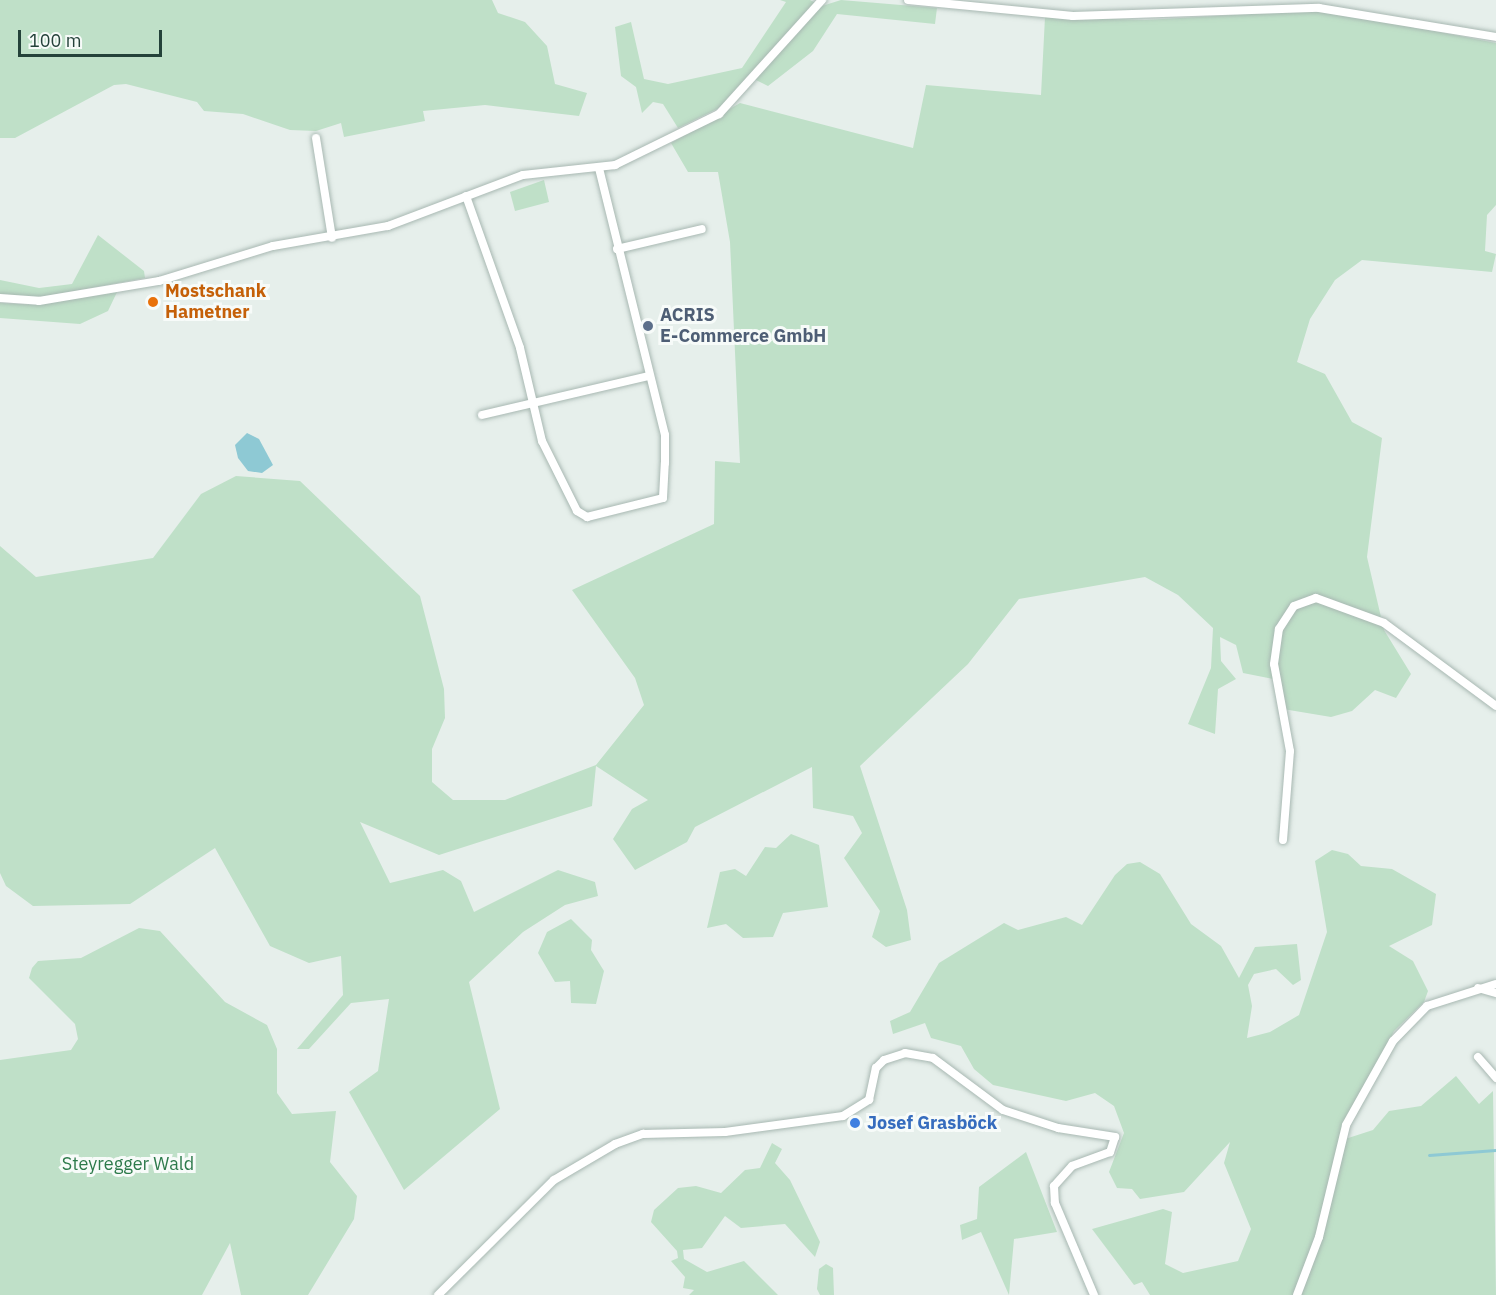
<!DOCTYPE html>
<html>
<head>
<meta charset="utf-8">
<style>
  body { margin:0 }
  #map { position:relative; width:1496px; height:1295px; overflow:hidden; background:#e6efeb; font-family:"IBM Plex Sans",sans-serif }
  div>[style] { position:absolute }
  .green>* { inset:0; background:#bfe0c8 }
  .water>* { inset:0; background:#8ec9d4 }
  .stream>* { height:3px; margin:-1.5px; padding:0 1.5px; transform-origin:1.5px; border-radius:1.5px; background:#8ec9d4 }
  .roads { filter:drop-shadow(0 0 2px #a8b8b2) drop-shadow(0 0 2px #a8b8b2) }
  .minor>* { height:8px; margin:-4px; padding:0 4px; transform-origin:4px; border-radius:4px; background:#fff }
  .dots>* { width:16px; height:16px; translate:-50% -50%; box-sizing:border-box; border:3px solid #f7fbf9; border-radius:50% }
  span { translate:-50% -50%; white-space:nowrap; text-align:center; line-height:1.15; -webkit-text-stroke:6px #f7fbf9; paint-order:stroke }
  .food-label { font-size:18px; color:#c56008; font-weight:700 }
  .left { translate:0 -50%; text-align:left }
  .service-label { font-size:18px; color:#4e5e75; font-weight:700 }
  .shop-label { font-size:18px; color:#366cbe; font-weight:700 }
  .park-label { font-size:18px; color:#2d7a4b }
  .scale { position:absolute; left:18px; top:30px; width:144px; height:27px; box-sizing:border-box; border:3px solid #24423a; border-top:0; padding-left:8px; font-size:18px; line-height:21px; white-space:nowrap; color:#24423a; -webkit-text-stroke:4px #f7fbf9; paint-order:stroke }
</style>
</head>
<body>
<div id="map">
  <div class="green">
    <div style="clip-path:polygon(0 0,492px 0,498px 13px,525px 22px,547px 46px,555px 84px,587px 93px,579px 116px,485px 105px,423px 111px,425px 121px,344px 137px,341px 123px,316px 131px,290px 130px,243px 114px,204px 111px,197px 102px,126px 84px,114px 85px,15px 138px,0 138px)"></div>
    <div style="clip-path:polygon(780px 0,810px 0,822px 6px,841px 0,937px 8px,935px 24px,837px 14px,813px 51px,768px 86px,752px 78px,721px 107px,678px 128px,663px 104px,653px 102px,642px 113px,636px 87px,621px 76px,615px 27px,631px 22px,644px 79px,668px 84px,742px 68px,786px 2px)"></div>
    <div style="clip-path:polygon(1284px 12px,1336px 12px,1496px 43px,1496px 205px,1487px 215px,1485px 251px,1496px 254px,1492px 272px,1362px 260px,1335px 280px,1310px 319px,1297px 362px,1325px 374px,1352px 422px,1382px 438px,1367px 557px,1384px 630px,1411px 674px,1396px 698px,1375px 690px,1352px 711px,1331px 717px,1283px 709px,1278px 680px,1243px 673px,1236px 645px,1220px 637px,1221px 661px,1236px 679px,1218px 689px,1215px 734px,1188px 724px,1211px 668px,1213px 628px,1178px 595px,1145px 577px,1019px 599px,968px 664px,860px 766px,907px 910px,911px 940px,886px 947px,872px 937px,880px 911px,844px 858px,862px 833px,853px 816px,813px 808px,812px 767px,695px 827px,687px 842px,635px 870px,613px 839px,632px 809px,648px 800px,596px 766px,592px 806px,439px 855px,360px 822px,390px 883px,443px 870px,461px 881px,474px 912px,558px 870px,595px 882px,598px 896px,565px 905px,523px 932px,469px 982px,500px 1109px,404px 1190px,349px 1092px,378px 1071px,389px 999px,351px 1003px,309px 1049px,297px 1049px,343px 995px,341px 956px,309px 963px,270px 946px,215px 848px,130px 904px,33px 906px,6px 886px,0 873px,0 546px,36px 577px,153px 558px,201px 494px,236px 476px,300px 481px,420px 596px,444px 689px,445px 718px,432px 749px,432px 782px,453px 800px,505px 800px,596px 765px,644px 705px,635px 678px,572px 590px,714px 524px,715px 461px,740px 463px,730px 242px,718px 172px,688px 172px,671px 143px,740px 103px,913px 148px,926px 85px,1041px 95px,1045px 17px,1145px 20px)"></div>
    <div style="clip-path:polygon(544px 180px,549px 202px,515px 211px,510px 192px)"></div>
    <div style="clip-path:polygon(98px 235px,144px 271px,145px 278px,38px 298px,0 294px,0 280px,39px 288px,72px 284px)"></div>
    <div style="clip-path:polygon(118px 290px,108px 311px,80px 324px,0 318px,0 303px,36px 305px)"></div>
    <div style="clip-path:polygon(791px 834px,819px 845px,828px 907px,783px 913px,773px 937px,743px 938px,726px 924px,707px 928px,720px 872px,735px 869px,746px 876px,765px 847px,776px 848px)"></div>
    <div style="clip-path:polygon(1332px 850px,1348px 854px,1361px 866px,1392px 869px,1436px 894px,1432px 925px,1389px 946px,1413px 961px,1428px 991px,1424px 1002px,1394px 1031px,1339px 1141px,1373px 1130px,1389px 1111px,1421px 1106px,1456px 1076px,1479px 1104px,1493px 1091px,1496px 1295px,1150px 1295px,1142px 1282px,1134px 1285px,1092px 1229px,1163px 1209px,1172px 1212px,1165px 1264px,1183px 1273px,1238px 1261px,1251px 1229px,1224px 1163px,1230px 1142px,1184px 1192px,1140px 1199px,1132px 1189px,1117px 1188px,1109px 1172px,1124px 1133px,1114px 1106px,1095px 1093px,1066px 1101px,993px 1085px,974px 1069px,961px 1046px,931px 1038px,925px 1023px,893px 1034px,890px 1021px,910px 1012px,939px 963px,1004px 923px,1018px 930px,1066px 917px,1082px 925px,1115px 875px,1127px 864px,1140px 862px,1160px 874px,1191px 924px,1221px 946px,1239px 978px,1255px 947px,1297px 944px,1301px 980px,1293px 985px,1276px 969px,1254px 974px,1248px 985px,1252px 1006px,1247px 1038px,1270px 1032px,1299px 1015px,1327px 932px,1315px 861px)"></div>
    <div style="clip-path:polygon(571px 919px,592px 940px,591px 950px,604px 971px,596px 1004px,571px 1003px,570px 981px,555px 982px,538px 953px,547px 932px)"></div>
    <div style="clip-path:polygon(139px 928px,160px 931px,225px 1002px,267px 1025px,277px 1049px,277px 1093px,292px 1114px,336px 1111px,330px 1162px,357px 1196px,354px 1219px,308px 1295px,241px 1295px,230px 1243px,202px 1295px,0 1295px,0 1060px,71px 1050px,78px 1039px,75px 1024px,29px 978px,32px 968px,38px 961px,81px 958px)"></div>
    <div style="clip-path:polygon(772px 1143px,782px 1149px,775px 1163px,790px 1180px,820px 1242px,815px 1257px,785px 1224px,741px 1228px,725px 1216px,702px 1248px,683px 1250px,684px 1259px,707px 1272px,744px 1261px,778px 1295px,689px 1295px,694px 1290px,683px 1288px,685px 1277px,671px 1261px,678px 1258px,677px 1251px,651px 1222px,654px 1210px,678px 1188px,696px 1186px,721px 1193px,745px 1170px,760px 1168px)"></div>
    <div style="clip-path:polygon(1026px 1152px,1057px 1232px,1014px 1239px,1009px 1295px,981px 1232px,962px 1240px,960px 1225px,977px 1219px,979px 1187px)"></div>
    <div style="clip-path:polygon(826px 1264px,833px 1268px,834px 1295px,820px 1295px,817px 1289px,819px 1269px)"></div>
  </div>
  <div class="water">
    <div style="clip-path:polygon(247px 433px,259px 439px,273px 465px,262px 473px,248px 471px,238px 458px,235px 445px)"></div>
  </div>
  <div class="stream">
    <div style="left:1429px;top:1155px;width:67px;rotate:-4.3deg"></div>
  </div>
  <div class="roads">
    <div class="minor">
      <div style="left:908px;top:0;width:166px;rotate:5.5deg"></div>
      <div style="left:1073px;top:16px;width:246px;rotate:-1.9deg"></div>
      <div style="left:1319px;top:8px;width:179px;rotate:9.3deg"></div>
      <div style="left:316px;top:138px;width:101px;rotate:80.9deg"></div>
      <div style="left:466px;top:196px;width:161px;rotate:70.4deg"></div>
      <div style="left:520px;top:348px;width:96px;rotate:76.7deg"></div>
      <div style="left:542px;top:441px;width:78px;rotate:63.4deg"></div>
      <div style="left:577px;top:511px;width:12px;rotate:31deg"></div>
      <div style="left:587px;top:517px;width:78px;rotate:-14deg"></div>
      <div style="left:663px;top:498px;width:35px;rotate:-87deg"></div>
      <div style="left:665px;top:463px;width:28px;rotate:-90deg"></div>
      <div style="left:665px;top:435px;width:274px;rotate:-103.9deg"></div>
      <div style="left:617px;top:249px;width:87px;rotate:-13.2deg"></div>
      <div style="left:0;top:298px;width:39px;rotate:4deg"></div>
      <div style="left:39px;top:301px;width:122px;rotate:-9.5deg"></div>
      <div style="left:159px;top:281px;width:119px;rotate:-17.1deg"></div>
      <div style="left:273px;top:246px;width:117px;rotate:-9.9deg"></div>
      <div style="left:388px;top:226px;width:144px;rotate:-20.7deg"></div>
      <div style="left:523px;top:175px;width:93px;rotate:-6.2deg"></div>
      <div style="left:615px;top:165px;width:116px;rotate:-26.1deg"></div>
      <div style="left:719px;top:114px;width:154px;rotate:-47.9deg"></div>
      <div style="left:482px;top:415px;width:171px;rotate:-13.2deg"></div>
      <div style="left:1283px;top:840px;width:89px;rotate:-85.5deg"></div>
      <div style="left:1290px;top:751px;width:88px;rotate:-100.4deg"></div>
      <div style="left:1274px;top:664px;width:35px;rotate:-82deg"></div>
      <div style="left:1279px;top:629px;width:27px;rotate:-57deg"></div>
      <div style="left:1294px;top:606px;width:23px;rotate:-20deg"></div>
      <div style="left:1316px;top:598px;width:72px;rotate:20.2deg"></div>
      <div style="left:1384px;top:623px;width:139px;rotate:36.5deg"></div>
      <div style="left:1478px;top:988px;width:19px;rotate:16deg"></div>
      <div style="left:1478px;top:1057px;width:28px;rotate:49deg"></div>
      <div style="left:438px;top:1295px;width:163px;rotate:-44.8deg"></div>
      <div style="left:554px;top:1180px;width:71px;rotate:-30.5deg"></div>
      <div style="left:615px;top:1144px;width:30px;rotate:-20deg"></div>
      <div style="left:643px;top:1134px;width:82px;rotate:-1.4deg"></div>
      <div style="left:725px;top:1132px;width:119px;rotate:-7.7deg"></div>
      <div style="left:843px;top:1116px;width:31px;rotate:-32deg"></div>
      <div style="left:869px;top:1100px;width:33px;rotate:-78deg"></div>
      <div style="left:876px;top:1068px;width:11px;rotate:-45deg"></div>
      <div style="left:884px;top:1060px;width:22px;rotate:-18deg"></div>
      <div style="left:905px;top:1053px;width:28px;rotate:10deg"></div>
      <div style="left:933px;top:1058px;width:87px;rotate:36.6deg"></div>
      <div style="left:1003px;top:1110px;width:58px;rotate:18.1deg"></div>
      <div style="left:1058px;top:1128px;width:58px;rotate:9deg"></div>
      <div style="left:1115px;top:1137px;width:16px;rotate:108deg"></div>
      <div style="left:1110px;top:1152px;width:40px;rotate:159.8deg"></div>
      <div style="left:1072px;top:1166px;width:27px;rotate:132deg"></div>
      <div style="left:1054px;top:1186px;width:17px;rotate:87deg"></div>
      <div style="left:1055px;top:1203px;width:100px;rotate:67deg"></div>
      <div style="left:1297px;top:1295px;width:62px;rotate:-69.2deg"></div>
      <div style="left:1319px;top:1237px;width:115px;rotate:-76.4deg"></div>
      <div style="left:1346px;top:1125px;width:96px;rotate:-60.8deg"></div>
      <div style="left:1393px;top:1041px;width:49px;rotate:-45.8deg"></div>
      <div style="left:1427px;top:1006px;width:72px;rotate:-17.7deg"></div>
    </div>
  </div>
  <div class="dots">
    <div style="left:153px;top:302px;background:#e8710a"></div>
    <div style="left:648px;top:326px;background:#5c6f8a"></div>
    <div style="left:855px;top:1123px;background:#3f7fe0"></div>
  </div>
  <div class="food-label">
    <span class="left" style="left:165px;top:302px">Mostschank<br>Hametner</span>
  </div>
  <div class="service-label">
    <span class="left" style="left:660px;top:326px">ACRIS<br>E-Commerce GmbH</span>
  </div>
  <div class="shop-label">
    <span class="left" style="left:867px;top:1123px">Josef Grasböck</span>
  </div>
  <div class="park-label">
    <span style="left:128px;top:1164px">Steyregger Wald</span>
  </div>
  <div class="scale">100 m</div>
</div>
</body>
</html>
